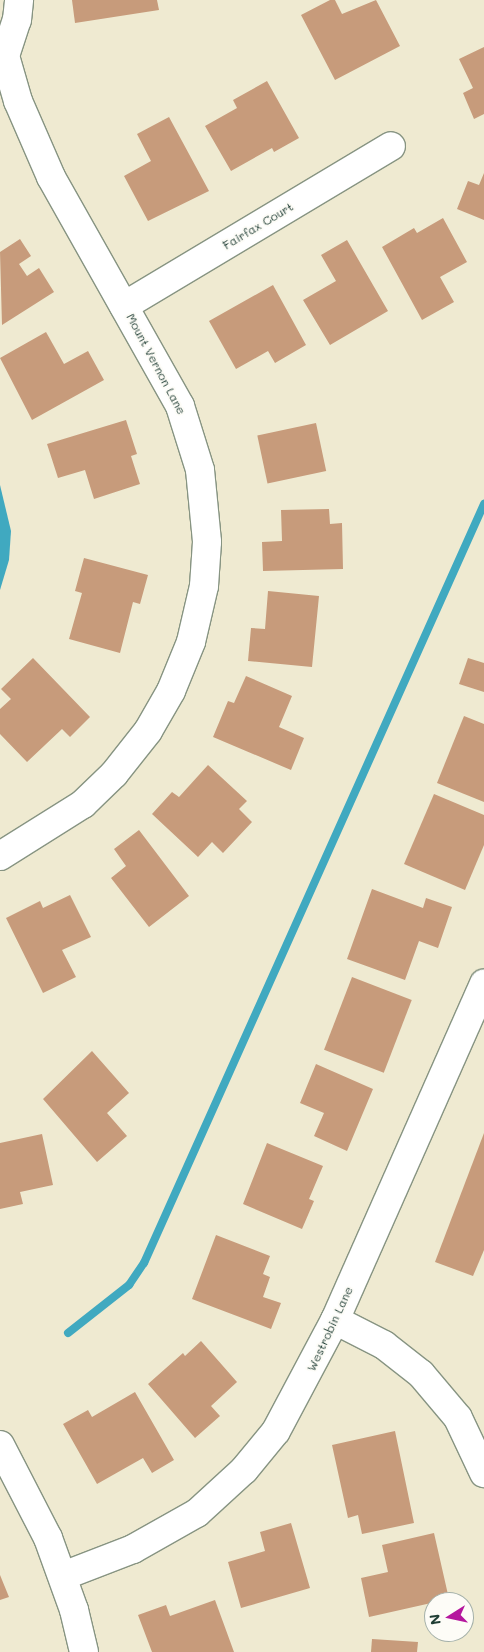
<!DOCTYPE html>
<html>
<head>
<meta charset="utf-8">
<style>
	body { margin:0 }
	#map { position:relative; width:484px; height:1652px; overflow:hidden; background:#efead1; font-family:Mali,sans-serif }
	div>[style] { position:absolute }
	[style*='--x'] { left:calc(var(--x)*1px); top:calc(var(--y)*1px); width:calc(var(--w)*1px); rotate:calc(var(--a)*1deg) }
	.water>* { inset:0; background:#40a9c0 }
	.stream>* { height:8px; margin:-4px; padding:0 4px; transform-origin:4px; border-radius:4px; background:#40a9c0 }
	.building>* { inset:0; background:#c79b7b; transform-origin:0 0 }
	.roads { filter:drop-shadow(1px 0 #879482) drop-shadow(-1px 0 #879482) drop-shadow(0 1px #879482) drop-shadow(0 -1px #879482) }
	.minor>* { height:28px; margin:-14px; padding:0 14px; transform-origin:14px; border-radius:14px; background:#fff }
	span { translate:-50% -50%; white-space:nowrap; text-align:center; line-height:1.15; -webkit-text-stroke:4px #fdfcf7; paint-order:stroke }
	.street-label { font-size:12px; color:#1f3d34 }
	.north { position:absolute; left:424px; top:1592px; width:50px; height:50px; box-sizing:border-box; background:#fdfcf7; border:1px solid #a4b0a9; border-radius:50%; rotate:260deg; font-size:14px; font-weight:700; line-height:20px; text-align:center; color:#1f3d34 }
	.north::after { content:''; display:block; margin:auto; width:18px; height:22px; background:#b5179e; clip-path:polygon(50% 0,100% 100%,50% 72%,0 100%) }
</style>
</head>
<body>
<div id="map">
	<div class="water">
		<i style="clip-path:polygon(0 485px,11px 531px,9px 560px,0 590px)"></i>
	</div>
	<div class="stream">
		<i style="--x:68;--y:1333;--w:78;--a:-38.2"></i>
		<i style="--x:129;--y:1285;--w:27;--a:-56"></i>
		<i style="--x:144;--y:1263;--w:832;--a:-65.87"></i>
	</div>
	<div class="building">
		<i style="clip-path:polygon(72px 0,157px 0,159px 10px,75px 23px)"></i>
		<i style="clip-path:polygon(330px 0,335px 0,342px 14px,376px 0,400px 46px,335px 80px,301px 15px)"></i>
		<i style="clip-path:polygon(484px 47px,484px 114px,474px 119px,463px 93px,473px 88px,459px 59px)"></i>
		<i style="clip-path:polygon(267px 81px,299px 138px,274px 152px,272px 148px,231px 171px,205px 126px,237px 108px,233px 100px)"></i>
		<i style="clip-path:polygon(169px 117px,209px 191px,148px 221px,124px 176px,151px 161px,137px 134px)"></i>
		<i style="clip-path:polygon(484px 173px,484px 220px,457px 209px,468px 181px,479px 185px)"></i>
		<i style="clip-path:polygon(443px 218px,467px 262px,440px 277px,454px 302px,422px 320px,382px 247px,414px 228px,417px 233px)"></i>
		<i style="clip-path:polygon(20px 239px,31px 256px,19px 264px,27px 276px,39px 268px,54px 292px,2px 325px,0 252px)"></i>
		<i style="clip-path:polygon(347px 240px,388px 311px,330px 345px,303px 300px,336px 281px,321px 255px)"></i>
		<i style="clip-path:polygon(273px 285px,306px 345px,275px 363px,268px 351px,236px 369px,209px 321px)"></i>
		<i style="clip-path:polygon(46px 332px,64px 364px,88px 351px,104px 380px,32px 420px,0 358px)"></i>
		<i style="clip-path:polygon(126px 420px,137px 454px,131px 456px,140px 484px,94px 499px,85px 470px,58px 478px,47px 444px)"></i>
		<i style="left:316px;top:423px;width:49px;height:60px;rotate:78deg"></i>
		<i style="clip-path:polygon(329px 509px,330px 524px,342px 523px,343px 569px,263px 571px,262px 542px,282px 541px,281px 510px)"></i>
		<i style="clip-path:polygon(84px 558px,148px 575px,140px 604px,133px 602px,120px 653px,69px 639px,82px 593px,75px 591px)"></i>
		<i style="clip-path:polygon(268px 591px,319px 596px,312px 667px,248px 661px,251px 628px,265px 629px)"></i>
		<i style="clip-path:polygon(33px 658px,90px 717px,70px 737px,62px 729px,27px 762px,0 734px,0 709px,11px 699px,1px 689px)"></i>
		<i style="clip-path:polygon(468px 658px,484px 663px,484px 692px,459px 684px)"></i>
		<i style="clip-path:polygon(246px 676px,292px 696px,279px 727px,304px 738px,291px 770px,213px 737px,228px 701px,234px 703px)"></i>
		<i style="clip-path:polygon(464px 716px,484px 724px,484px 802px,437px 783px)"></i>
		<i style="clip-path:polygon(208px 765px,247px 801px,239px 809px,252px 822px,223px 853px,212px 842px,198px 857px,152px 814px,172px 792px,179px 797px)"></i>
		<i style="clip-path:polygon(434px 794px,484px 815px,484px 845px,465px 890px,404px 864px)"></i>
		<i style="clip-path:polygon(139px 830px,189px 896px,149px 927px,111px 878px,126px 866px,114px 849px)"></i>
		<i style="clip-path:polygon(372px 889px,423px 908px,426px 898px,452px 907px,438px 948px,419px 941px,405px 980px,347px 959px)"></i>
		<i style="clip-path:polygon(70px 895px,91px 937px,62px 950px,76px 977px,43px 993px,6px 918px,40px 901px,43px 908px)"></i>
		<i style="left:352px;top:977px;width:64px;height:78px;rotate:21deg"></i>
		<i style="clip-path:polygon(92px 1051px,129px 1093px,107px 1113px,127px 1136px,97px 1162px,43px 1099px)"></i>
		<i style="clip-path:polygon(316px 1064px,373px 1089px,347px 1151px,314px 1136px,324px 1113px,300px 1103px)"></i>
		<i style="clip-path:polygon(484px 1133px,484px 1250px,473px 1276px,435px 1262px)"></i>
		<i style="clip-path:polygon(42px 1134px,53px 1185px,20px 1192px,23px 1204px,0 1209px,0 1143px)"></i>
		<i style="clip-path:polygon(267px 1143px,323px 1166px,309px 1199px,314px 1201px,302px 1229px,243px 1204px)"></i>
		<i style="clip-path:polygon(216px 1235px,270px 1256px,263px 1274px,270px 1277px,263px 1297px,281px 1303px,271px 1329px,192px 1299px)"></i>
		<i style="clip-path:polygon(201px 1341px,237px 1382px,211px 1406px,220px 1416px,195px 1438px,148px 1384px,183px 1353px,185px 1356px)"></i>
		<i style="clip-path:polygon(135px 1392px,174px 1460px,152px 1473px,143px 1458px,97px 1484px,63px 1424px,88px 1410px,92px 1417px)"></i>
		<i style="clip-path:polygon(395px 1431px,414px 1523px,362px 1534px,358px 1515px,348px 1518px,332px 1445px)"></i>
		<i style="clip-path:polygon(291px 1523px,310px 1588px,241px 1608px,228px 1562px,265px 1551px,260px 1532px)"></i>
		<i style="clip-path:polygon(434px 1533px,449px 1599px,369px 1617px,361px 1578px,388px 1572px,382px 1545px)"></i>
		<i style="clip-path:polygon(0 1575px,9px 1597px,0 1600px)"></i>
		<i style="clip-path:polygon(215px 1600px,234px 1652px,152px 1652px,138px 1615px,166px 1605px,170px 1616px)"></i>
		<i style="clip-path:polygon(372px 1639px,418px 1642px,417px 1652px,371px 1652px)"></i>
	</div>
	<div class="roads">
		<div class="minor">
			<i style="--x:0;--y:47;--w:10;--a:61"></i>
			<i style="--x:5;--y:56;--w:38;--a:-72"></i>
			<i style="--x:17;--y:20;--w:20;--a:-84"></i>
			<i style="--x:0;--y:56;--w:5;--a:0"></i>
			<i style="--x:5;--y:56;--w:47;--a:73.9"></i>
			<i style="--x:18;--y:101;--w:83;--a:66.5"></i>
			<i style="--x:51;--y:177;--w:263;--a:60.6"></i>
			<i style="--x:180;--y:406;--w:67;--a:72.6"></i>
			<i style="--x:200;--y:470;--w:72;--a:84.4"></i>
			<i style="--x:207;--y:542;--w:44;--a:93.9"></i>
			<i style="--x:204;--y:586;--w:57;--a:103.1"></i>
			<i style="--x:191;--y:642;--w:53;--a:112.2"></i>
			<i style="--x:171;--y:691;--w:46;--a:119.9"></i>
			<i style="--x:148;--y:731;--w:55;--a:128.3"></i>
			<i style="--x:114;--y:774;--w:43;--a:135.9"></i>
			<i style="--x:83;--y:804;--w:98;--a:147.9"></i>
			<i style="--x:124;--y:306;--w:311;--a:-30.9"></i>
			<i style="--x:335;--y:1320;--w:55;--a:27"></i>
			<i style="--x:384;--y:1345;--w:47;--a:38.1"></i>
			<i style="--x:421;--y:1374;--w:57;--a:49.9"></i>
			<i style="--x:458;--y:1418;--w:61;--a:64.7"></i>
			<i style="--x:0;--y:1445;--w:105;--a:62.7"></i>
			<i style="--x:48;--y:1538;--w:77;--a:70.1"></i>
			<i style="--x:74;--y:1610;--w:43;--a:76.6"></i>
			<i style="--x:63;--y:1576;--w:75;--a:-21.1"></i>
			<i style="--x:133;--y:1549;--w:73;--a:-29.4"></i>
			<i style="--x:197;--y:1513;--w:64;--a:-42.5"></i>
			<i style="--x:244;--y:1470;--w:50;--a:-50.6"></i>
			<i style="--x:276;--y:1431;--w:126;--a:-62"></i>
			<i style="--x:335;--y:1320;--w:368;--a:-66.1"></i>
		</div>
	</div>
	<div class="street-label">
		<span style="left:258px;top:226px;rotate:-31deg">Fairfax Court</span>
		<span style="left:156px;top:364px;rotate:62deg">Mount Vernon Lane</span>
		<span style="left:330px;top:1329px;rotate:-65deg">Westrobin Lane</span>
	</div>
	<div class="north">N</div>
</div>
</body>
</html>
